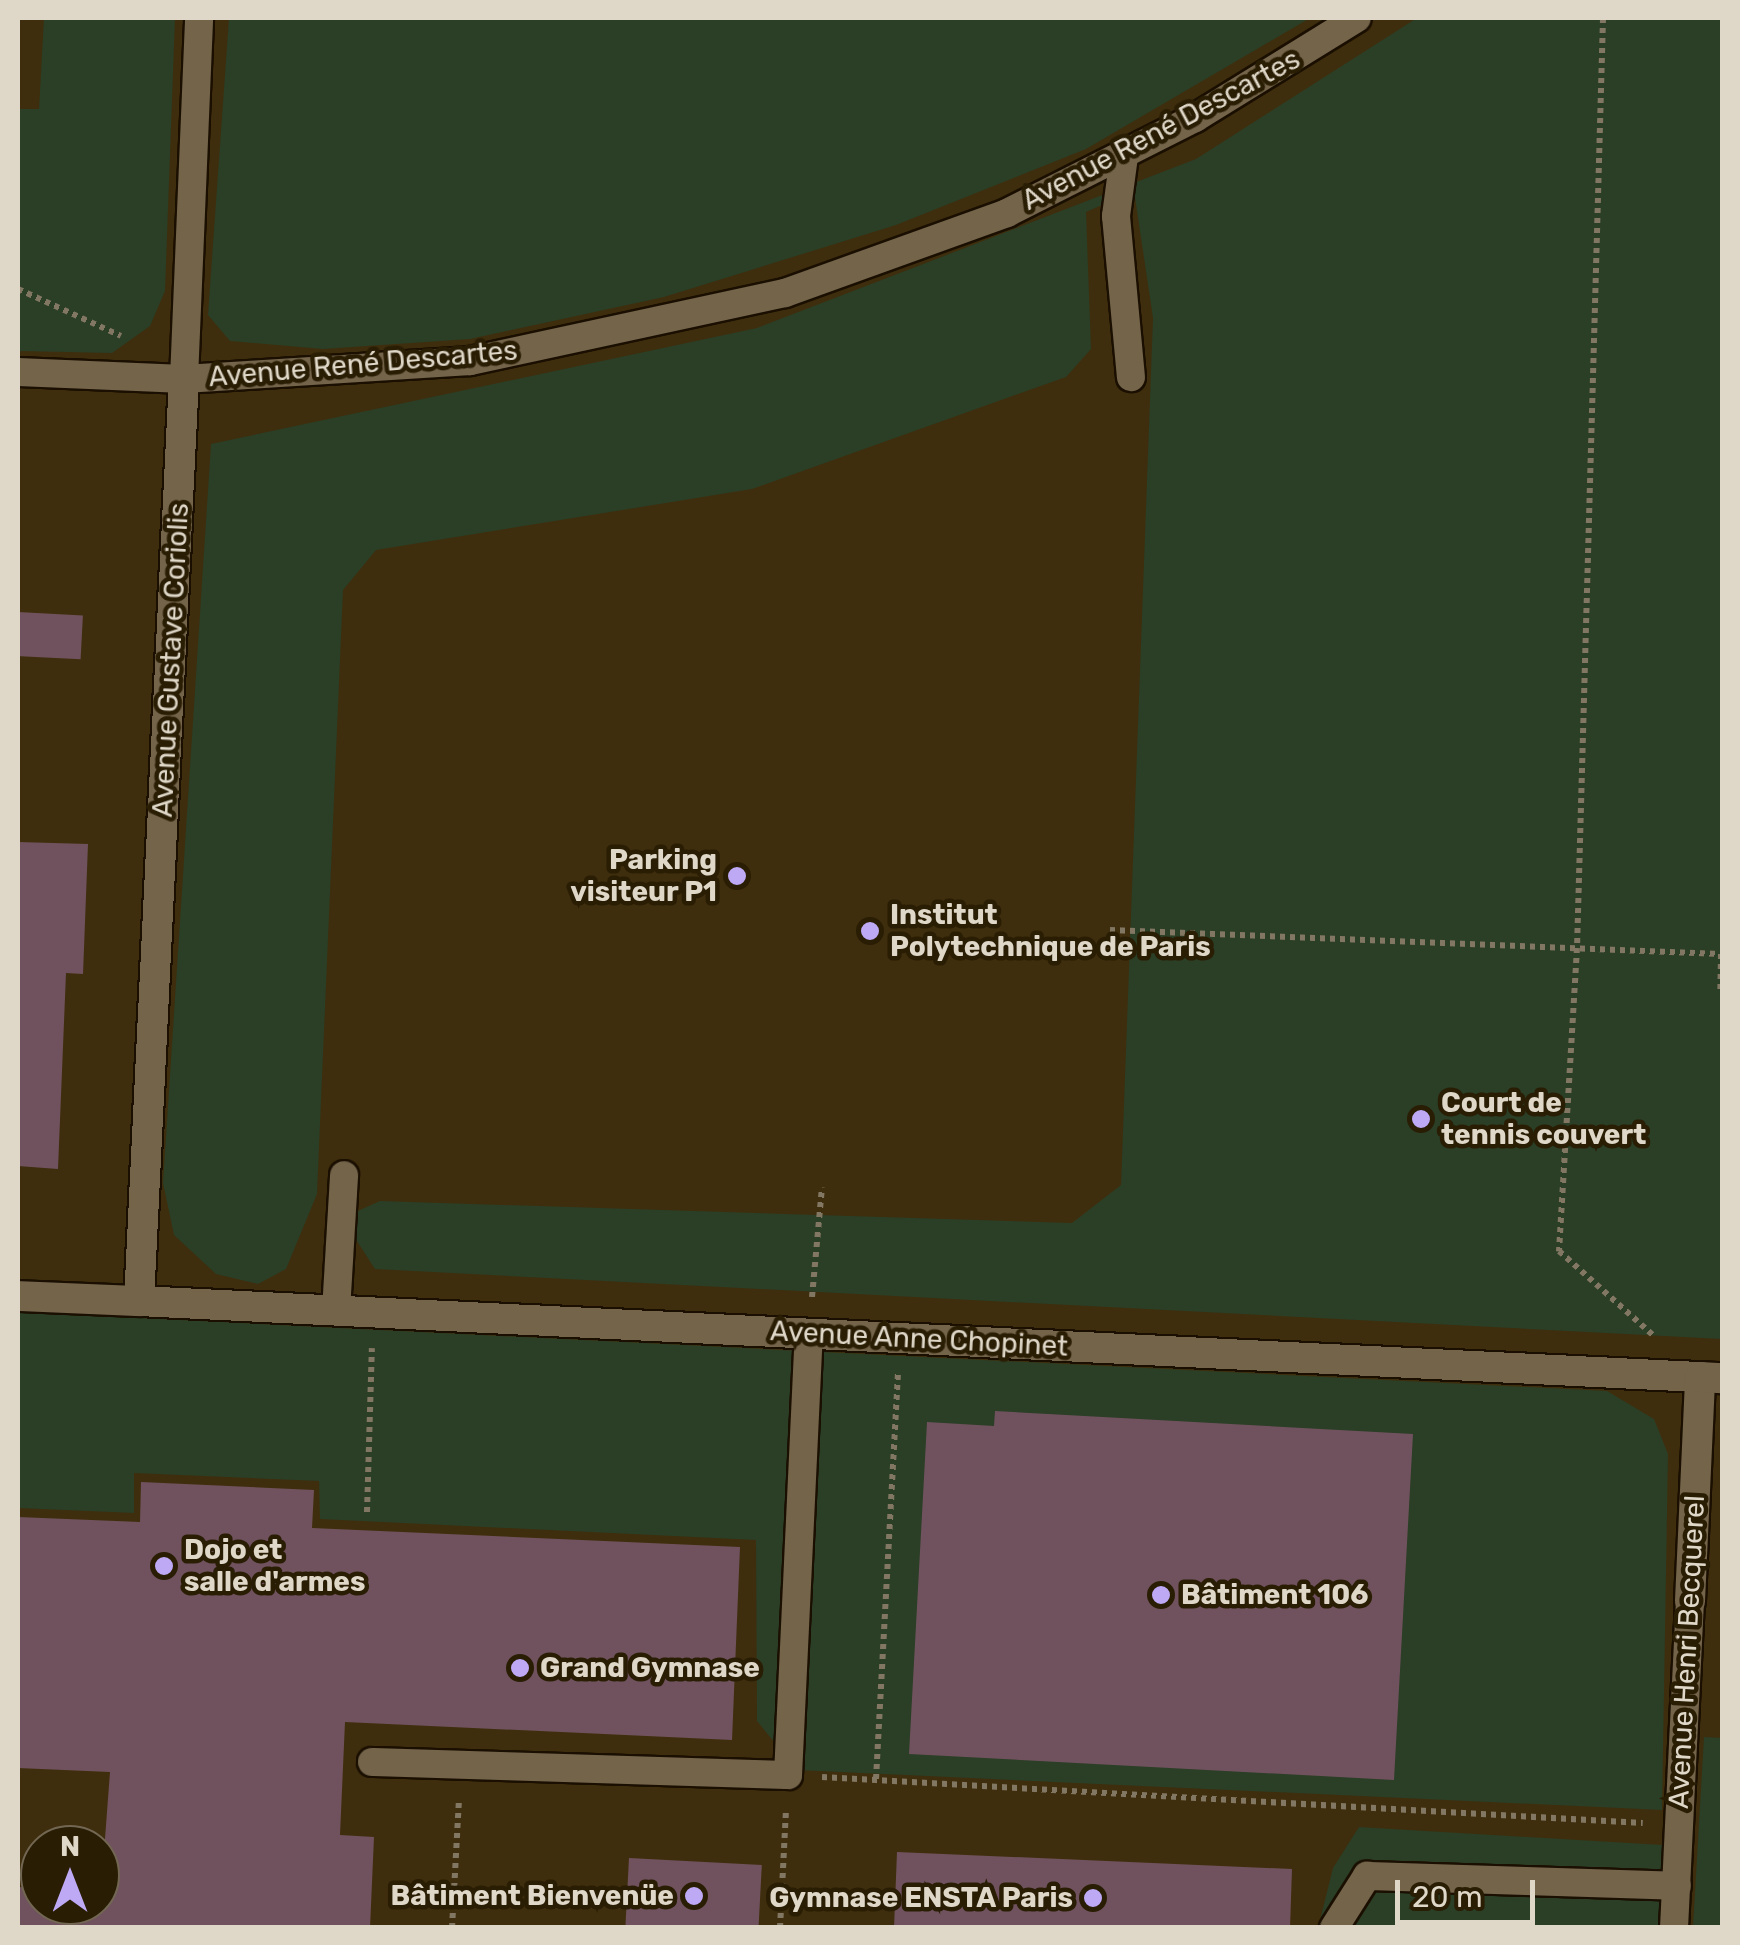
<!DOCTYPE html>
<html>
<head>
<meta charset="utf-8">
<style>
	body { margin:0 }
	#map { position:relative; width:1740px; height:1945px; overflow:hidden; background:#33260d; font-family:Rubik,sans-serif }
	div>[style] { position:absolute }
	[style*='--x'] { left:calc(var(--x)*1px); top:calc(var(--y)*1px); width:calc(var(--w)*1px); rotate:calc(var(--a)*1deg) }
	.built>* { inset:0; background:#3f2e0d }
	.green>* { inset:0; background:#2b3e26 }
	.building>* { inset:0; background:#70525e; transform-origin:0 0 }
	.path>* { height:6px; margin-top:-3px; transform-origin:0; background:repeating-linear-gradient(90deg,#827762 0 5px,transparent 0 10px) }
	.roads { filter:drop-shadow(2px 0 #1a0f00) drop-shadow(-2px 0 #1a0f00) drop-shadow(0 2px #1a0f00) drop-shadow(0 -2px #1a0f00) }
	.service>* { height:28px; margin:-14px; padding:0 14px; transform-origin:14px; border-radius:14px; background:#73644a }
	.pedestrian>* { height:30px; margin:-15px; padding:0 15px; transform-origin:15px; border-radius:15px; background:#73644a }
	.minor>* { height:30px; margin:-15px; padding:0 15px; transform-origin:15px; border-radius:15px; background:#73644a }
	.dots>* { width:28px; height:28px; translate:-50% -50%; box-sizing:border-box; border:5px solid #291d04; border-radius:50% }
	span { translate:-50% -50%; white-space:nowrap; text-align:center; line-height:1.15; -webkit-text-stroke:9px #291d04; paint-order:stroke }
	.street-label { font-size:28px; color:#dfd7c8 }
	.poi-label { font-size:28px; color:#dfd7c8; font-weight:700 }
	.right { translate:-100% -50%; text-align:right }
	.left { translate:0 -50%; text-align:left }
	.frame { position:absolute; inset:0; border:20px solid #dfd7c8; pointer-events:none }
	.north { position:absolute; left:20px; top:1825px; width:100px; height:100px; box-sizing:border-box; background:#291d04; border:2px solid #726752; border-radius:50%; rotate:0deg; font-size:28px; font-weight:700; line-height:40px; text-align:center; color:#dfd7c8 }
	.north::after { content:''; display:block; margin:auto; width:35px; height:45px; background:#bea9f5; clip-path:polygon(50% 0,100% 100%,50% 72%,0 100%) }
	.scale { position:absolute; left:1395px; top:1880px; width:140px; height:45px; box-sizing:border-box; border:5px solid #dfd7c8; border-top:0; padding-left:12px; font-size:30px; line-height:35px; white-space:nowrap; color:#dfd7c8; -webkit-text-stroke:8px #291d04; paint-order:stroke }
</style>
</head>
<body>
<div id="map">
	<div class="built">
		<i style="clip-path:polygon(evenodd,18px 18px,1722px 18px,1722px 1927px,18px 1927px,18px 18px,40px 1845px,100px 1845px,100px 1905px,40px 1905px,40px 1845px)"></i>
	</div>
	<div class="green">
		<i style="clip-path:polygon(44px 18px,175px 18px,165px 291px,150px 326px,112px 353px,18px 351px,18px 109px,39px 109px)"></i>
		<i style="clip-path:polygon(229px 18px,1310px 18px,1086px 149px,896px 225px,664px 297px,470px 339px,323px 349px,230px 341px,208px 315px)"></i>
		<i style="clip-path:polygon(1417px 18px,1722px 18px,1722px 1339px,375px 1269px,342px 1218px,380px 1201px,1072px 1223px,1121px 1185px,1153px 318px,1134px 191px,1086px 212px,1091px 349px,1066px 377px,752px 489px,376px 550px,343px 590px,317px 1194px,286px 1269px,258px 1284px,216px 1274px,174px 1235px,163px 1183px,211px 444px,757px 328px,1196px 159px)"></i>
		<i style="clip-path:polygon(18px 1312px,1607px 1391px,1654px 1419px,1668px 1454px,1662px 1810px,797px 1770px,757px 1721px,756px 1540px,320px 1519px,319px 1481px,134px 1473px,134px 1513px,18px 1508px)"></i>
		<i style="clip-path:polygon(1704px 1737px,1722px 1738px,1722px 1927px,1693px 1927px)"></i>
		<i style="clip-path:polygon(1359px 1827px,1663px 1845px,1658px 1927px,1318px 1928px,1333px 1868px)"></i>
	</div>
	<div class="building">
		<i style="left:18px;top:612px;width:65px;height:44px;rotate:3deg"></i>
		<i style="clip-path:polygon(18px 842px,88px 844px,83px 974px,66px 973px,58px 1169px,18px 1166px)"></i>
		<i style="clip-path:polygon(995px 1411px,1413px 1434px,1394px 1780px,909px 1754px,927px 1422px,994px 1426px)"></i>
		<i style="clip-path:polygon(141px 1482px,314px 1490px,312px 1528px,740px 1547px,732px 1740px,345px 1722px,340px 1835px,374px 1837px,370px 1928px,18px 1928px,18px 1887px,40px 1888px,40px 1905px,100px 1905px,110px 1772px,18px 1768px,18px 1517px,140px 1522px)"></i>
		<i style="clip-path:polygon(897px 1852px,1292px 1869px,1290px 1928px,894px 1928px)"></i>
		<i style="left:629px;top:1858px;width:133px;height:70px;rotate:3deg"></i>
	</div>
	<div class="path">
		<i style="--x:1603;--y:18;--w:930;--a:91.6"></i>
		<i style="--x:1577;--y:948;--w:304;--a:93.4"></i>
		<i style="--x:1559;--y:1251;--w:127;--a:41.8"></i>
		<i style="--x:18;--y:289;--w:113;--a:24.5"></i>
		<i style="--x:1110;--y:930;--w:611;--a:2.25"></i>
		<i style="--x:1721;--y:954;--w:39;--a:91"></i>
		<i style="--x:812;--y:1297;--w:110;--a:-84.8"></i>
		<i style="--x:367;--y:1512;--w:164;--a:-88.3"></i>
		<i style="--x:822;--y:1777;--w:822;--a:3.21"></i>
		<i style="--x:876;--y:1779;--w:406;--a:-86.9"></i>
		<i style="--x:452;--y:1928;--w:129;--a:-86.9"></i>
		<i style="--x:780;--y:1928;--w:119;--a:-87.1"></i>
	</div>
	<div class="roads">
		<div class="service">
			<i style="--x:1124;--y:156;--w:61;--a:97.6"></i>
			<i style="--x:1116;--y:216;--w:162;--a:84.7"></i>
			<i style="--x:18;--y:372;--w:166;--a:2.4"></i>
			<i style="--x:184;--y:379;--w:287;--a:-3.6"></i>
			<i style="--x:470;--y:361;--w:322;--a:-12.2"></i>
			<i style="--x:785;--y:293;--w:236;--a:-19.8"></i>
			<i style="--x:1007;--y:213;--w:211;--a:-26.8"></i>
			<i style="--x:1195;--y:118;--w:190;--a:-31.7"></i>
			<i style="--x:184;--y:379;--w:361;--a:-87.6"></i>
			<i style="--x:336;--y:1311;--w:136;--a:-86.6"></i>
			<i style="--x:372;--y:1762;--w:416;--a:1.8"></i>
			<i style="--x:788;--y:1775;--w:442;--a:-87.3"></i>
			<i style="--x:1334;--y:1928;--w:62;--a:-57.6"></i>
			<i style="--x:1367;--y:1876;--w:310;--a:1.8"></i>
			<i style="--x:1674;--y:1928;--w:327;--a:-87.2"></i>
		</div>
		<div class="pedestrian">
			<i style="--x:139;--y:1301;--w:1563;--a:2.79"></i>
		</div>
		<div class="minor">
			<i style="--x:18;--y:1296;--w:121;--a:2.4"></i>
			<i style="--x:139;--y:1301;--w:923;--a:-87.21"></i>
			<i style="--x:1690;--y:1601;--w:224;--a:-87.4"></i>
			<i style="--x:1700;--y:1377;--w:22;--a:3"></i>
		</div>
	</div>
	<div class="dots">
		<i style="left:737px;top:876px;background:#bea9f5"></i>
		<i style="left:870px;top:931px;background:#bea9f5"></i>
		<i style="left:1421px;top:1119px;background:#bea9f5"></i>
		<i style="left:164px;top:1566px;background:#bea9f5"></i>
		<i style="left:1161px;top:1595px;background:#bea9f5"></i>
		<i style="left:520px;top:1668px;background:#bea9f5"></i>
		<i style="left:694px;top:1896px;background:#bea9f5"></i>
		<i style="left:1093px;top:1898px;background:#bea9f5"></i>
	</div>
	<div class="street-label">
		<span style="left:1161px;top:130px;rotate:-28deg">Avenue René Descartes</span>
		<span style="left:363px;top:364px;rotate:-5deg">Avenue René Descartes</span>
		<span style="left:171px;top:660px;rotate:-87deg">Avenue Gustave Coriolis</span>
		<span style="left:919px;top:1339px;rotate:3deg">Avenue Anne Chopinet</span>
		<span style="left:1687px;top:1652px;rotate:-87deg">Avenue Henri Becquerel</span>
	</div>
	<div class="poi-label">
		<span class="right" style="left:717px;top:876px">Parking<br>visiteur P1</span>
		<span class="left" style="left:890px;top:931px">Institut<br>Polytechnique de Paris</span>
		<span class="left" style="left:1441px;top:1119px">Court de<br>tennis couvert</span>
		<span class="left" style="left:184px;top:1566px">Dojo et<br>salle d'armes</span>
		<span class="left" style="left:1181px;top:1595px">Bâtiment 106</span>
		<span class="left" style="left:540px;top:1668px">Grand Gymnase</span>
		<span class="right" style="left:674px;top:1896px">Bâtiment Bienvenüe</span>
		<span class="right" style="left:1073px;top:1898px">Gymnase ENSTA Paris</span>
	</div>
	<div class="frame"></div>
	<div class="north">N</div>
	<div class="scale">20 m</div>
</div>
</body>
</html>
